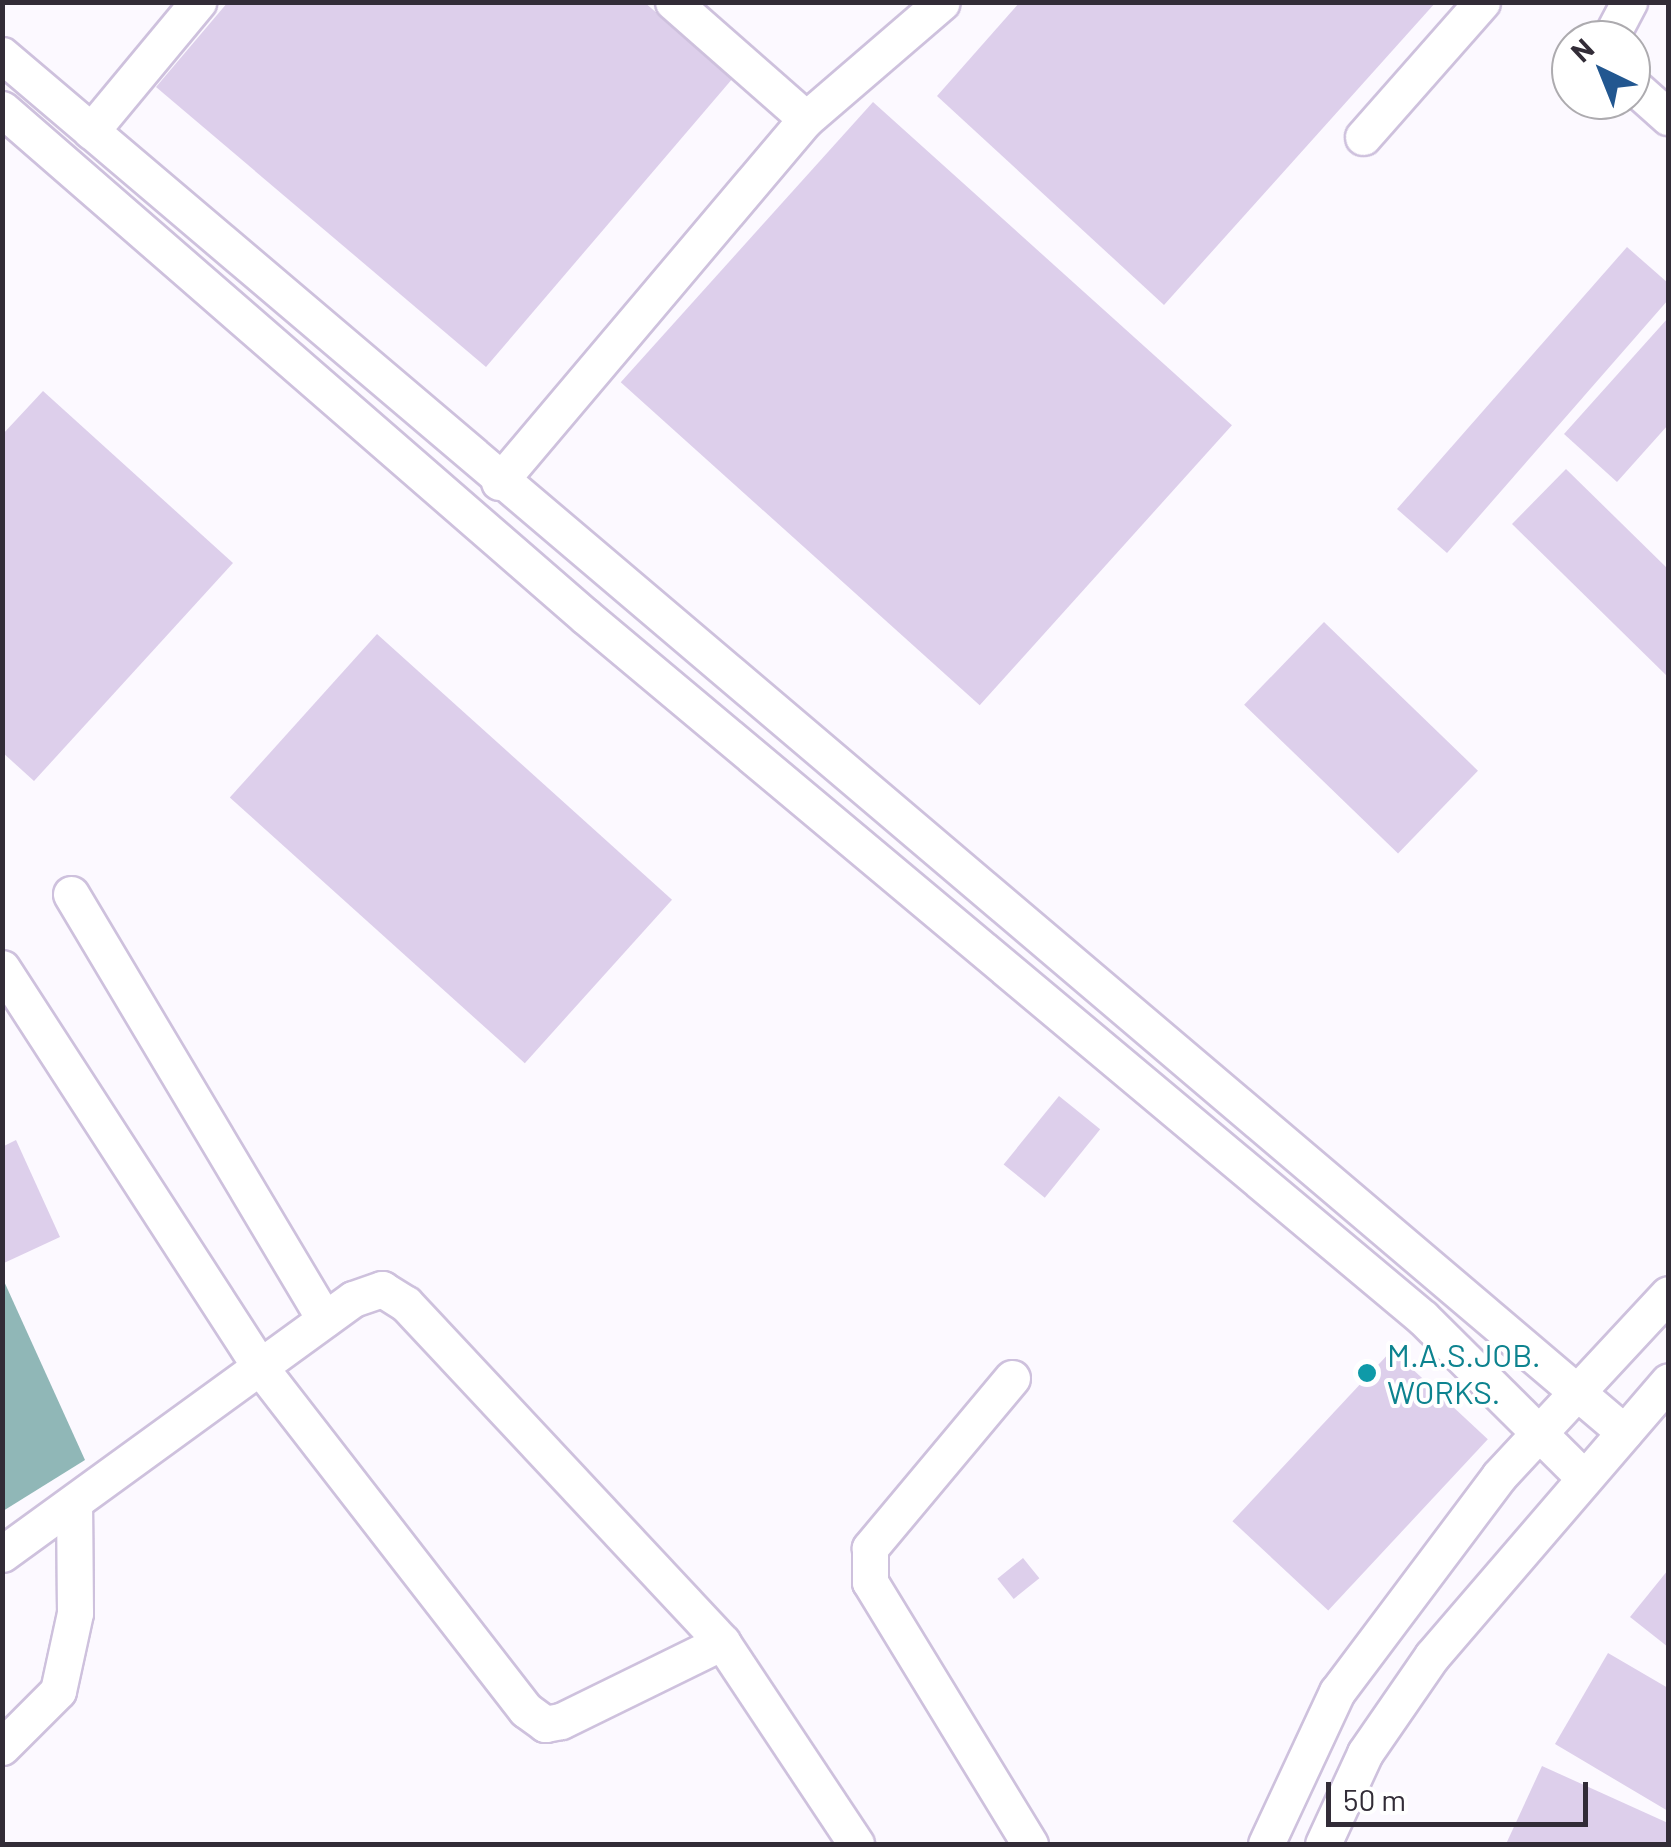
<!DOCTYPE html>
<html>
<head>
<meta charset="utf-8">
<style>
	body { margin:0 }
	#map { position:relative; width:1671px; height:1847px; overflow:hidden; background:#fcf9ff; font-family:Barlow,sans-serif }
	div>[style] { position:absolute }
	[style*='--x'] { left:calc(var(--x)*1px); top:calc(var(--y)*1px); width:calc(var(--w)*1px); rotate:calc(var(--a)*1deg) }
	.water>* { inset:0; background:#90b7b7 }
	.building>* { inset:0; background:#ddcfeb; transform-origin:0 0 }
	.roads { filter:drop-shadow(2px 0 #cec1dd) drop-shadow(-2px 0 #cec1dd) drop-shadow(0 2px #cec1dd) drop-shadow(0 -2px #cec1dd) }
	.minor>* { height:35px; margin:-17.5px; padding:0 17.5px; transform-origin:17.5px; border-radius:17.5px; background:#fff }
	.dots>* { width:28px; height:28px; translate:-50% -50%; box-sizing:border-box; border:5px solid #fff; border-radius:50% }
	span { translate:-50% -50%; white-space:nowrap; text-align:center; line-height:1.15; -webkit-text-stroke:8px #fff; paint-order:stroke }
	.culture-label { font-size:32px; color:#0d838f }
	.left { translate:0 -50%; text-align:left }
	.frame { position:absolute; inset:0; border:5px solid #322c37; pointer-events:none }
	.north { position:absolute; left:1551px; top:20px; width:100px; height:100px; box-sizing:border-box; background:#fff; border:2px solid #adabaf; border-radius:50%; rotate:317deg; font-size:28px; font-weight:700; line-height:40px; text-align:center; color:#322c37 }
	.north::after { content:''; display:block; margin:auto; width:35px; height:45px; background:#225790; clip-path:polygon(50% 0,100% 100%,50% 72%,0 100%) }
	.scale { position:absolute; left:1326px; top:1782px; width:262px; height:45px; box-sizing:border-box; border:5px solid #322c37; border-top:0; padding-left:12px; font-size:30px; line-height:35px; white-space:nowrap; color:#322c37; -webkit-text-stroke:8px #fff; paint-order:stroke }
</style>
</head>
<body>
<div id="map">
	<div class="water">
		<i style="clip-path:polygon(3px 1279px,85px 1460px,3px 1511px,2px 1511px)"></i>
	</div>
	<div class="building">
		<i style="clip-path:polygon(228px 2px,644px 2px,733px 78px,486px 367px,156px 87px)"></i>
		<i style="clip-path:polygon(1020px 2px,1436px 2px,1164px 305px,937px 96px)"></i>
		<i style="left:873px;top:102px;width:483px;height:377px;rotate:42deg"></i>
		<i style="clip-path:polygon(1627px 247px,1668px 283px,1668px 300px,1447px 553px,1397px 509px)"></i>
		<i style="clip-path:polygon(1668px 318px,1668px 425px,1617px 482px,1564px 434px)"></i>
		<i style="clip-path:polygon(43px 391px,233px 563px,34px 781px,2px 752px,2px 435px)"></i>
		<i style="clip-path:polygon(1566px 469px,1668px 569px,1668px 677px,1512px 524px)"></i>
		<i style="left:1324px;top:622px;width:214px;height:115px;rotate:44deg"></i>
		<i style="left:377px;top:634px;width:397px;height:220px;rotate:42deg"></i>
		<i style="left:1059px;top:1096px;width:53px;height:88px;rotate:39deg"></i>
		<i style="clip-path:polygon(16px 1140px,60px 1237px,4px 1263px,2px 1147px)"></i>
		<i style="left:1392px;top:1350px;width:131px;height:234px;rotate:43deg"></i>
		<i style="left:1023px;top:1558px;width:26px;height:33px;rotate:51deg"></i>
		<i style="clip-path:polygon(1668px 1570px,1668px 1647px,1630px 1617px)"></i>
		<i style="clip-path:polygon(1608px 1653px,1668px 1688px,1668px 1811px,1555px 1744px)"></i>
		<i style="clip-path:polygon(1542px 1766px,1668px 1823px,1668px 1844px,1506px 1844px)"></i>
	</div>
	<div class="roads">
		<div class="minor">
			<i style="--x:673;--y:2;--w:177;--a:41.3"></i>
			<i style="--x:1609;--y:40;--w:43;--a:-62.2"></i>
			<i style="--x:2;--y:55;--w:2128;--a:40.33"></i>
			<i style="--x:1631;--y:84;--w:50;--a:41.7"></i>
			<i style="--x:2;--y:109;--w:773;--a:41.01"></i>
			<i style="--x:585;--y:616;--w:1093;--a:39.95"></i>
			<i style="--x:1423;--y:1318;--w:224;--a:44.8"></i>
			<i style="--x:91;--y:131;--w:168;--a:-50.3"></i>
			<i style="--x:1363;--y:137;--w:180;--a:-48.6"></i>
			<i style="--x:499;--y:482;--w:475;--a:-49.8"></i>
			<i style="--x:806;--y:119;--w:179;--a:-40.7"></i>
			<i style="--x:71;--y:894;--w:495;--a:59.2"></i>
			<i style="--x:2;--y:968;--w:474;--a:57.1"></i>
			<i style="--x:259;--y:1366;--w:435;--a:52.2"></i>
			<i style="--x:526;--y:1710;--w:24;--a:36"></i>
			<i style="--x:545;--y:1724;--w:16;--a:-11"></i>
			<i style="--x:561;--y:1721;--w:179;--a:-26.1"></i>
			<i style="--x:1012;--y:1378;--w:222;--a:129.9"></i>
			<i style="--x:870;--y:1548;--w:34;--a:90"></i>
			<i style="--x:870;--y:1582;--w:307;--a:58.6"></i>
			<i style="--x:2;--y:1554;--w:434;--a:-36"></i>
			<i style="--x:353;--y:1299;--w:31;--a:-19"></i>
			<i style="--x:382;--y:1289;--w:28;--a:32"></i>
			<i style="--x:406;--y:1304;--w:463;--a:46.9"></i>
			<i style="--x:722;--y:1642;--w:242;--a:56.4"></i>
			<i style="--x:2;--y:1747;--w:79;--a:-45"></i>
			<i style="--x:58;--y:1691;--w:80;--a:-77.7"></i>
			<i style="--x:75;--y:1613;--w:107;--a:-90.5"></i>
			<i style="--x:1266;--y:1844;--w:168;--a:-65"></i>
			<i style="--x:1337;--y:1692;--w:270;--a:-53.1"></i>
			<i style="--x:1499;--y:1476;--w:248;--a:-47.1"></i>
			<i style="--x:1323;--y:1844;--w:100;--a:-65.2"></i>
			<i style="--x:1365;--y:1753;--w:118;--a:-55.4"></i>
			<i style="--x:1432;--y:1656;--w:362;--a:-49.3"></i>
		</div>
	</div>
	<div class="dots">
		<i style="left:1367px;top:1373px;background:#0f9aa8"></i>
	</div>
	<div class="culture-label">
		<span class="left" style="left:1387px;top:1373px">M.A.S.JOB.<br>WORKS.</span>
	</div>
	<div class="frame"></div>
	<div class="north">N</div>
	<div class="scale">50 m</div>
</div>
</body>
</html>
